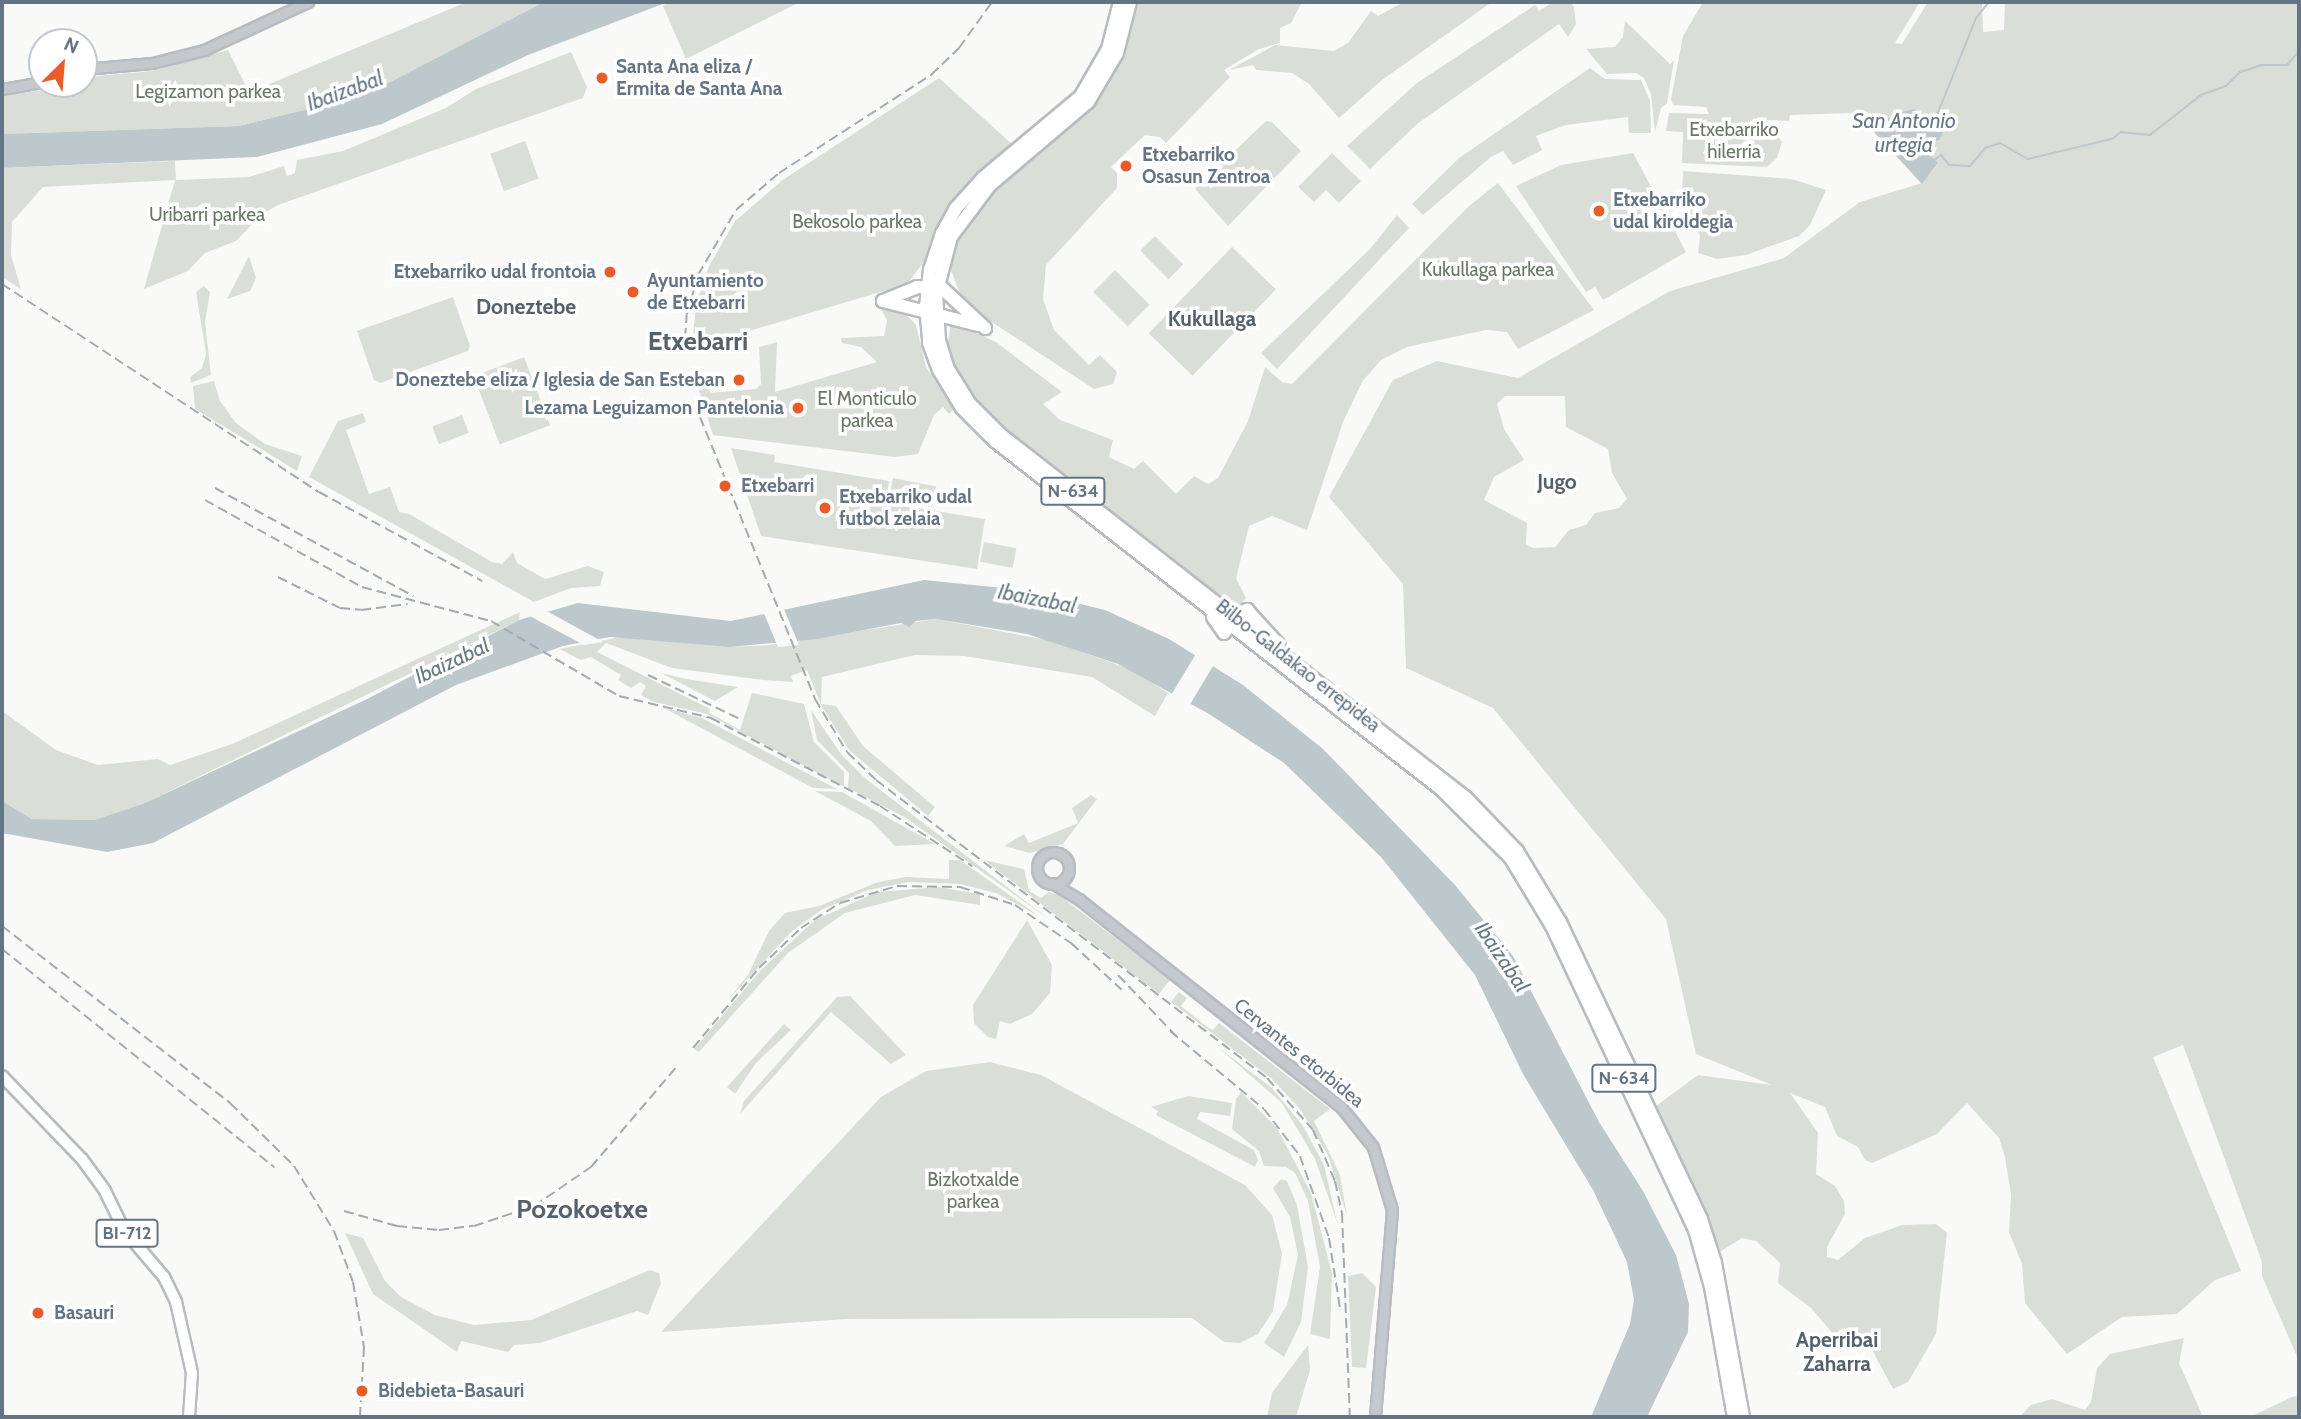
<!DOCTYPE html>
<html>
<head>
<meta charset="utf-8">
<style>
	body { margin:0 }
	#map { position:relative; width:2301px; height:1419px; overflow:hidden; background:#f9faf7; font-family:Cabin,sans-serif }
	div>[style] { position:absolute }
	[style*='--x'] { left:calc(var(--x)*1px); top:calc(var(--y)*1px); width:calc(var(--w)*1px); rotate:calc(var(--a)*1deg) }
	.green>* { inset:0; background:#d9dfd6; transform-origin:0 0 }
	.water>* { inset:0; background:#bdc8cd }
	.pier>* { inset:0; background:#f9faf7; transform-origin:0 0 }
	.stream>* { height:2px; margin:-1px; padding:0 1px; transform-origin:1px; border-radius:1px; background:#bdc8cd }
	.roads { filter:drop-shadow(2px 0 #b8bcc1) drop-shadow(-2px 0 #b8bcc1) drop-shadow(0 2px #b8bcc1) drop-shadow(0 -2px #b8bcc1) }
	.tertiary>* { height:9px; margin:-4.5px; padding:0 4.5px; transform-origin:4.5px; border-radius:4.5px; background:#c4c9cd }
	.tertiary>.ring { margin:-4.5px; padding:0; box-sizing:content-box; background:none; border:9px solid #c4c9cd; border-radius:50% }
	.primary>* { height:10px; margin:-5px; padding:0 5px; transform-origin:5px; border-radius:5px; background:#fff }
	.trunk>* { height:12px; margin:-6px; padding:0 6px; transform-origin:6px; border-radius:6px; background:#fff }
	.rail>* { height:2px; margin-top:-1px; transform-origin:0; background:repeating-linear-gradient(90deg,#a3aab1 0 10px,transparent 0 15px) }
	.dots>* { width:19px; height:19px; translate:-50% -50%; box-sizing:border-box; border:4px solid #fff; border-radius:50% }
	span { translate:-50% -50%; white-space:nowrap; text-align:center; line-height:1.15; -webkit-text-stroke:7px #fff; paint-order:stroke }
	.shield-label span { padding:2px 5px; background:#fff; border:2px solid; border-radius:5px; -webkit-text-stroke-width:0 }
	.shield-label { font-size:18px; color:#637484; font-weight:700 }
	.poi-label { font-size:19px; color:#637484; font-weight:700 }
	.left { translate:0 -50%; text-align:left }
	.right { translate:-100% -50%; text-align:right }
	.park-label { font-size:19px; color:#667a62 }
	.street-label { font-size:19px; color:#637484 }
	.water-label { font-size:21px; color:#637a84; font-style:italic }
	.neighbourhood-label { font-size:21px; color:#55626e; font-weight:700 }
	.district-label { font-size:26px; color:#55626e; font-weight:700 }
	.frame { position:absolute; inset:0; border:4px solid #637484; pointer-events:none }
	.north { position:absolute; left:28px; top:28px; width:70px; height:70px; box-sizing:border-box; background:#fff; border:2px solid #c1c7ce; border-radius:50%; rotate:25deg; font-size:19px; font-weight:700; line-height:28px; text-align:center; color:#637484 }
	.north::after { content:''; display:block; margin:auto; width:24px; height:32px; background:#ec5b25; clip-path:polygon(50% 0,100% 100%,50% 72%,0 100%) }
</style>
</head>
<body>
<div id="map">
	<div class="green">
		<i style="clip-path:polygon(467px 2px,544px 2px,365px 95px,239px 126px,2px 134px,2px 96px,84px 84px,85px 77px,152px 71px,228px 50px,245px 84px,262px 87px)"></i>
		<i style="clip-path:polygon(668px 2px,800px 2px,686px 59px,663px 6px)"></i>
		<i style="clip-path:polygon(1137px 2px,1302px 2px,1291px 23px,1280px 28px,1280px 43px,1259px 49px,1224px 70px,1230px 77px,1166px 143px,1160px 137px,1145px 135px,1111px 167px,1117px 173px,1117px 188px,1046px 265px,1043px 299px,1054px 330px,1089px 365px,1100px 355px,1117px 372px,1113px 384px,1094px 389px,975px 311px,960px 294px,947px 259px,955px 239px,993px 189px,1092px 105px,1122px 55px)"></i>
		<i style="clip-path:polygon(1404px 2px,1492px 2px,1382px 80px,1339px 118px,1309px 84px,1292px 73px,1256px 70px,1253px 65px,1229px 70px,1275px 45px,1334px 51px,1348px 43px,1371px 11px,1378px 16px)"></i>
		<i style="clip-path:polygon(1553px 2px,1571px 2px,1574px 7px,1576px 24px,1568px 37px,1559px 24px,1417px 124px,1370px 169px,1347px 146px,1417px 83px,1535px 5px,1539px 11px)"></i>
		<i style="clip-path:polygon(evenodd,1703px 2px,1920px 2px,1895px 43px,1902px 44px,1928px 2px,1982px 2px,1983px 32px,2004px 30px,2005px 2px,2299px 2px,2299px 1361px,2262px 1276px,2262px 1262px,2183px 1045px,2153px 1057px,2241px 1271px,2215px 1280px,2177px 1314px,2122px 1317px,2067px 1354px,2025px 1303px,2022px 1264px,2009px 1232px,2011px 1195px,2005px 1157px,1999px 1138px,1967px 1103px,1937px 1134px,1872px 1163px,1865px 1160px,1858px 1147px,1837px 1136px,1825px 1107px,1790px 1093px,1818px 1133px,1816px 1174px,1835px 1186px,1844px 1201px,1845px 1214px,1827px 1247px,1827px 1257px,1838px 1260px,1865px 1238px,1902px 1225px,1936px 1224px,1947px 1233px,1936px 1334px,1908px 1382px,1893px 1389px,1871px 1348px,1840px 1342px,1811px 1308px,1778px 1283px,1780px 1263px,1756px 1241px,1742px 1238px,1716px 1254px,1652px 1109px,1698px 1075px,1772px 1085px,1696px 1054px,1666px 919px,1493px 708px,1406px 668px,1403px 584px,1329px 497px,1393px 380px,1437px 361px,1518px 378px,1670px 291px,1784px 258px,1860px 202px,1922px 183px,1938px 164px,1927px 153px,1924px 143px,1894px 114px,1872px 130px,1852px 113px,1790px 115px,1789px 121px,1766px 120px,1782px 142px,1777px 158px,1767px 167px,1682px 163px,1683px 132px,1666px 131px,1669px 113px,1709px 114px,1706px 107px,1673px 105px,1671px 99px,1683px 36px,1703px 2px,1505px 396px,1565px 396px,1566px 427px,1608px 449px,1612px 473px,1627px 499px,1619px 508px,1595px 513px,1586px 525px,1569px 530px,1555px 547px,1533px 548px,1526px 544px,1527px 523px,1484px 500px,1494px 477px,1524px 460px,1504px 429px,1497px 404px,1505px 396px)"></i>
		<i style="clip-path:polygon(1625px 21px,1670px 64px,1674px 60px,1667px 103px,1661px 108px,1655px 132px,1651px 94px,1644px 78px,1636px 73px,1607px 74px,1586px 49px,1615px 47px,1623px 37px)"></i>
		<i style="clip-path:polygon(571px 52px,587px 87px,583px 98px,278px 205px,261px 215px,236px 241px,205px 253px,188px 271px,144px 289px,175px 180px,43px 187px,12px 222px,11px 255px,21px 289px,2px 277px,2px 168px,175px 161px,176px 180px,249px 177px,284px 166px,287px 176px,295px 173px,297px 160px,343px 151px,446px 108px,476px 89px)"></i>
		<i style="clip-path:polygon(1590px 68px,1605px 79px,1641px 80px,1650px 101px,1651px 133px,1629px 133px,1628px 117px,1566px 125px,1536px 136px,1542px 150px,1513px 165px,1503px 151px,1491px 157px,1423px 215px,1412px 204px,1459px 158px)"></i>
		<i style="clip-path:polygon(939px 78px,1014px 146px,951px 204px,926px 259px,907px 284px,692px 348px,696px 304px,709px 266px,735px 221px,784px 179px)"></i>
		<i style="clip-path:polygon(1266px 121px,1272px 122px,1301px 151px,1228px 226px,1195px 189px)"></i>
		<i style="left:525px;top:141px;width:40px;height:37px;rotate:70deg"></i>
		<i style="clip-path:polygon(1332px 153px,1361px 181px,1339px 203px,1326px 190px,1314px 202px,1298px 187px)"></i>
		<i style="clip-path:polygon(1633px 153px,1686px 252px,1603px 300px,1595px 287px,1586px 292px,1516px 186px,1561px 165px)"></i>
		<i style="clip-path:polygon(1683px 171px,1792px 179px,1826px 190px,1810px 225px,1799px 236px,1746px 255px,1717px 259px,1698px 253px,1700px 236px,1682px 197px)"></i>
		<i style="clip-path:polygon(1498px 183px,1594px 310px,1518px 349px,1507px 332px,1486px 330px,1407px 347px,1381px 360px,1362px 382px,1343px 422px,1307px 530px,1272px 516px,1249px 526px,1236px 578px,1246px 598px,1234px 611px,1015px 437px,967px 390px,947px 349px,951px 322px,996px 342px,1062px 392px,1043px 404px,1060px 420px,1113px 440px,1109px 457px,1134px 469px,1143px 461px,1176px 494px,1194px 476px,1208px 484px,1218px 478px,1248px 421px,1265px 367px,1282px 382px,1292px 384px,1469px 206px)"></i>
		<i style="clip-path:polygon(1397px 215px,1409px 228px,1277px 369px,1261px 353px,1370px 249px)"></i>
		<i style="left:1155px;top:236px;width:40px;height:21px;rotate:45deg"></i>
		<i style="left:1232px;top:247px;width:61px;height:120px;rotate:44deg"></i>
		<i style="clip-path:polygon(249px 256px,256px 278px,250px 291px,227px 299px)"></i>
		<i style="left:1115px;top:270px;width:49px;height:31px;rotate:45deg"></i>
		<i style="clip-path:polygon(204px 286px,210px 292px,205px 322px,211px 375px,191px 383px,190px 377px,202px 368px,206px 354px,196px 292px)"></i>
		<i style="clip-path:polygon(453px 297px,470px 346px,468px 351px,380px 383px,374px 380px,357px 331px)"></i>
		<i style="clip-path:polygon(880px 307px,903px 311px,916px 325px,926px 367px,954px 409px,949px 414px,943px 407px,934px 415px,918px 454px,895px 457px,713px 435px,696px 381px,700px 378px,711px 378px,710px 393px,756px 389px,761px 384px,759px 347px,777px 342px,775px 392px,877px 362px,861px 347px,842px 343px,841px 338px,884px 336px,887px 320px)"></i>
		<i style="left:524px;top:357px;width:73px;height:54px;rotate:69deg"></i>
		<i style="clip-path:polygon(214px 381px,220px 401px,236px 423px,265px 444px,302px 456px,297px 471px,195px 409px,193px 386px)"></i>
		<i style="clip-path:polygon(363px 413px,366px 422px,346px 430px,369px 494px,390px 487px,399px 512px,409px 514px,492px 562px,502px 564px,513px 552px,517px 563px,545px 579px,588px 566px,604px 572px,600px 586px,571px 588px,534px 602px,309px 477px,338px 421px)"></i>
		<i style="left:462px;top:415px;width:19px;height:32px;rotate:69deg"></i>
		<i style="clip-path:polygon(731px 448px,775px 455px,774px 462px,889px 481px,886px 503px,985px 519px,977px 569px,761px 536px)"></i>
		<i style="left:893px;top:478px;width:44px;height:20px;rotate:11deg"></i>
		<i style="left:984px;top:542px;width:33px;height:20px;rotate:11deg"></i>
		<i style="clip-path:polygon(520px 612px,519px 620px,497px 631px,145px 803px,94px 820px,32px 819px,2px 801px,2px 711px,56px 750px,98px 765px,158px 759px,170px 765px,232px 744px)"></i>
		<i style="clip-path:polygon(936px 619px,1047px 640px,1133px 670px,1168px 693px,1155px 716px,1092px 677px,964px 656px,915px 655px,822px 677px,821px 704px,836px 706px,863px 746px,935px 807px,928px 816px,850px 751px,822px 707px,807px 670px,791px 676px,793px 682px,763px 680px,672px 668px,606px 643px,597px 652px,710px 709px,709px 713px,740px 730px,752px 693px,804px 704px,814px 742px,844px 772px,844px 787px,707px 714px,654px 702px,641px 695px,646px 686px,640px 682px,631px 688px,618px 680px,621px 675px,591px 657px,581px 660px,559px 649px,621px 637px,729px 647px,770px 645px)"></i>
		<i style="clip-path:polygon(661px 673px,686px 679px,738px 687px,715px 701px)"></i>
		<i style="clip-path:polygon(664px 708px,702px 718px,837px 789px,813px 788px)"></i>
		<i style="clip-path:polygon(811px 710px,841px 754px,866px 779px,1050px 920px,906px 818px,848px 788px,849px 773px,817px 740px)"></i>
		<i style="clip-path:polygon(815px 791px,842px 792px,935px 844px,895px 846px,871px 821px)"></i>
		<i style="clip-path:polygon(1091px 795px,1097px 799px,1063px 844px,1030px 853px,1004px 846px,1024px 834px,1029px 843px,1078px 823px,1072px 808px)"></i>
		<i style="clip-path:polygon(949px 860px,960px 860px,1039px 916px,996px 893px,960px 884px,909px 882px,868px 890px,821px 910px,792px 931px,727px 1001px,748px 975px,769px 931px,785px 913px,819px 906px,878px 882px,906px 877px,949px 879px)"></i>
		<i style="clip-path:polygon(984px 860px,1024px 869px,1029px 891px,1041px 898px,1049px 892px,1059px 895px,1170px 980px,1159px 994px)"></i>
		<i style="clip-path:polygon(938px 887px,980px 894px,980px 905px,915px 895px,845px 913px,788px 953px,699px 1052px,694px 1049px,761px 970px,815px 920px,877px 892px)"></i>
		<i style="clip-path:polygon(1027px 920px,1052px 965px,1050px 993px,1032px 1014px,1010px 1024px,1000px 1021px,996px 1039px,988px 1037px,974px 1023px,973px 1005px)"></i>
		<i style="clip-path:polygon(1179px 992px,1187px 998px,1181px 1006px,1207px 1027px,1213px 1030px,1219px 1023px,1330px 1109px,1314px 1121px,1340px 1175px,1347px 1216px,1328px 1155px,1300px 1109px,1271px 1078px,1171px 1002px)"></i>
		<i style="clip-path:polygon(850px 996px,906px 1055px,891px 1064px,831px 1012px,740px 1114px,744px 1101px,837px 997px)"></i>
		<i style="clip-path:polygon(784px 1024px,791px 1030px,756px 1063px,735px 1094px,727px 1087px)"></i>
		<i style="clip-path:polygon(1219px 1048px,1272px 1088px,1303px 1126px,1324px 1165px,1337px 1222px,1315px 1159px,1282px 1103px)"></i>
		<i style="clip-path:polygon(990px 1062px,1041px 1075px,1245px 1185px,1272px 1215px,1282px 1254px,1273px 1311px,1258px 1334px,1240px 1343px,1224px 1342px,1192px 1318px,846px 1319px,661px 1332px,881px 1097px,926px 1071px)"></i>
		<i style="clip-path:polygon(1241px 1092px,1277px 1128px,1311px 1193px,1332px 1273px,1330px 1339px,1310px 1334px,1320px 1267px,1308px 1201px,1295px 1173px,1286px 1167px,1264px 1166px,1259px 1151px,1232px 1129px,1236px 1099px)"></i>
		<i style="clip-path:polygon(1188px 1096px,1232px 1103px,1230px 1116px,1200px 1112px,1197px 1119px,1254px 1150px,1258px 1160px,1255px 1167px,1156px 1115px,1158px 1111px,1151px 1107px)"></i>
		<i style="clip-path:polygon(1281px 1179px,1287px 1181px,1297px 1205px,1308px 1267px,1301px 1322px,1284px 1357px,1264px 1343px,1287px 1305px,1298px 1255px,1290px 1217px,1273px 1188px)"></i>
		<i style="clip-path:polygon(345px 1233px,363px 1238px,385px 1281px,401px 1297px,435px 1315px,474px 1325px,531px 1320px,650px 1270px,659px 1273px,661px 1283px,648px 1315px,637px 1311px,540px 1343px,514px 1345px,508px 1352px,461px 1341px,457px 1352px,373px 1294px)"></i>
		<i style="clip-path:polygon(1362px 1273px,1376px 1287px,1366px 1368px,1352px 1367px,1348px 1276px)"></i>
		<i style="clip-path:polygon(2184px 1338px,2179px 1363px,2203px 1417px,2019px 1417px,2031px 1405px,2052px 1399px,2085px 1410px,2091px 1402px,2097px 1368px,2110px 1354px)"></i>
		<i style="clip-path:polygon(1308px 1345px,1310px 1370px,1296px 1417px,1267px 1417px,1272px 1393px)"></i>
		<i style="clip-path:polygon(2299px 1395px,2299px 1417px,2250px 1417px,2292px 1397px)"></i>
	</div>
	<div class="water">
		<i style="clip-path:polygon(544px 2px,668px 2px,528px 55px,382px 124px,257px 157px,2px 168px,2px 134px,239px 126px,365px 95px)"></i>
		<i style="clip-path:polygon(1914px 109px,1943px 133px,1939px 140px,1925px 143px,1927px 153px,1938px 163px,1922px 184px,1872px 130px,1894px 114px)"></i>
		<i style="clip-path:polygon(924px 580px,1023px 590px,1105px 610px,1169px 639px,1243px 685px,1323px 749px,1455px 885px,1513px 956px,1599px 1122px,1643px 1191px,1676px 1255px,1689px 1304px,1688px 1332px,1647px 1417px,1591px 1417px,1630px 1324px,1634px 1300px,1627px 1262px,1593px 1190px,1523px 1074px,1475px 975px,1381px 857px,1284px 763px,1209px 714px,1118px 664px,1027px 634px,936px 619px,916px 621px,909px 627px,901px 623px,817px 639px,729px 647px,610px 637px,563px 646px,456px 685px,153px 843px,107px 852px,2px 833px,2px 801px,32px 819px,94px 820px,145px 803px,367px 699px,519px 620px,578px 603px,731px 621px)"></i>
	</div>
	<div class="pier">
		<i style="clip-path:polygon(783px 607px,799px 645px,778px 647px,763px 611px)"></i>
		<i style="clip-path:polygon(543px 609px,603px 642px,584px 645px,526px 614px)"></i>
		<i style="left:1197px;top:652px;width:21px;height:54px;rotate:31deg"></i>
	</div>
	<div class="stream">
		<i style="--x:1933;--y:125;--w:115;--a:-68.1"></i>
		<i style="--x:1976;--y:18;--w:21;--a:-51"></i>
		<i style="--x:1934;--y:160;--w:9;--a:-36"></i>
		<i style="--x:1941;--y:155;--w:13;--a:51"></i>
		<i style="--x:1949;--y:165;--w:21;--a:3"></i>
		<i style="--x:1970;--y:166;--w:23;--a:-50"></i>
		<i style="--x:1985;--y:148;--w:16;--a:-18"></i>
		<i style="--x:2000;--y:143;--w:32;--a:30"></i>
		<i style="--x:2028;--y:159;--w:86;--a:-13.4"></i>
		<i style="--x:2112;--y:139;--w:11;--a:-38"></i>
		<i style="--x:2121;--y:132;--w:29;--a:6"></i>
		<i style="--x:2150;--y:135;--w:65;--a:-38.1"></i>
		<i style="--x:2201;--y:95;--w:27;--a:-20"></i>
		<i style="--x:2226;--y:86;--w:20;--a:-45"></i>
		<i style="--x:2240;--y:72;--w:22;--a:-18"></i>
		<i style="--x:2261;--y:65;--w:26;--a:0"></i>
		<i style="--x:2287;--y:65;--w:18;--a:-49"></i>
	</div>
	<div class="roads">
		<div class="tertiary">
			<i style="--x:84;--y:69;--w:68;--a:-5"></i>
			<i style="--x:152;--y:63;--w:54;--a:-14"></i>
			<i style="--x:204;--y:50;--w:115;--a:-24.8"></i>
			<i style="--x:2;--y:89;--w:41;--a:-9.9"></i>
			<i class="ring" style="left:1037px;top:852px;width:23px;height:23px"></i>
			<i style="--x:1052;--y:883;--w:33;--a:31"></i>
			<i style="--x:1080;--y:900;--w:333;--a:38.4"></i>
			<i style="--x:1341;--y:1107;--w:51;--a:51.3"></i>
			<i style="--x:1373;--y:1147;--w:66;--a:73.2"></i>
			<i style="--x:1392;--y:1210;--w:208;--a:94.7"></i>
		</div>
		<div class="primary">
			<i style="--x:2;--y:1076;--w:115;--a:46.1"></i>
			<i style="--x:82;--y:1159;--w:39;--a:54"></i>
			<i style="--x:105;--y:1191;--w:43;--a:64"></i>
			<i style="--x:124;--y:1230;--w:62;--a:49.6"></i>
			<i style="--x:164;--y:1277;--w:28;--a:64"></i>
			<i style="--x:176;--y:1302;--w:73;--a:77.3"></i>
			<i style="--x:192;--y:1373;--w:44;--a:93.9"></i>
		</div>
		<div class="trunk">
			<i style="--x:1120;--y:2;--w:49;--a:104.3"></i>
			<i style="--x:1108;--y:49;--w:54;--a:119.9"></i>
			<i style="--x:1081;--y:96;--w:128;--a:140.1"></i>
			<i style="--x:983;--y:178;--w:40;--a:132"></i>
			<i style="--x:956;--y:208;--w:29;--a:119"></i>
			<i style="--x:942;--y:233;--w:38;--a:108"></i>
			<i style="--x:930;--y:269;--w:36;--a:96"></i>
			<i style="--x:926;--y:305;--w:38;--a:85"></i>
			<i style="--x:929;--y:343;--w:29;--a:70"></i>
			<i style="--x:939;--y:370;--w:44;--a:58.8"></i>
			<i style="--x:962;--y:408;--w:47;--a:45"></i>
			<i style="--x:995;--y:441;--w:566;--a:37.96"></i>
			<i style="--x:1441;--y:789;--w:97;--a:44.6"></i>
			<i style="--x:1510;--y:857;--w:81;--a:58.7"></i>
			<i style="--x:1552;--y:926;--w:336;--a:64.8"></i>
			<i style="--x:1695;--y:1230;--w:59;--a:74.3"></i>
			<i style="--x:1711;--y:1287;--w:132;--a:80"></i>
			<i style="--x:1130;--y:2;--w:53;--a:104.3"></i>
			<i style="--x:1117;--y:53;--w:57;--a:120.6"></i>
			<i style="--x:1088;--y:102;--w:128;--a:139.7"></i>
			<i style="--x:990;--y:185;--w:65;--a:126.9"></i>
			<i style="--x:951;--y:237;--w:59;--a:104.7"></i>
			<i style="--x:936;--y:294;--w:46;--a:86.3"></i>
			<i style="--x:939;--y:340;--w:30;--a:73"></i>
			<i style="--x:948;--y:369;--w:40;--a:58"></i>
			<i style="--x:969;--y:403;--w:45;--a:45"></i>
			<i style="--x:1001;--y:435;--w:590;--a:37.98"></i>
			<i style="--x:1466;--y:798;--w:74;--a:46.1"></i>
			<i style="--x:1517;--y:851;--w:83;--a:58.8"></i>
			<i style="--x:1560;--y:922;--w:329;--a:64.6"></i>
			<i style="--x:1701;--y:1219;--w:46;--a:72.3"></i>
			<i style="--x:1715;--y:1263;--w:157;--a:79.7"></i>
			<i style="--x:883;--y:301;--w:37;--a:-22"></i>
			<i style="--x:917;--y:287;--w:25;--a:2"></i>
			<i style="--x:942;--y:288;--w:59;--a:42.9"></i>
			<i style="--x:883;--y:301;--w:98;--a:14.2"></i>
			<i style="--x:1213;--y:617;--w:19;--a:55"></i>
			<i style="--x:1224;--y:633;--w:25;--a:-53"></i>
			<i style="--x:1239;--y:613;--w:9;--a:-21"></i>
			<i style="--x:1247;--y:610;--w:47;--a:47.6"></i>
		</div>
	</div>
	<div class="rail">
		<i style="--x:2;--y:284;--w:379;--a:33.3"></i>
		<i style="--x:319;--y:492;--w:186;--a:28.6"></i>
		<i style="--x:684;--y:353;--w:39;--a:-86"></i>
		<i style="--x:687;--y:314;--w:41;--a:-74.2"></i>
		<i style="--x:698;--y:275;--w:75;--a:-59.7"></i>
		<i style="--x:736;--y:210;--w:57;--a:-40.7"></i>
		<i style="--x:779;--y:173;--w:181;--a:-32.8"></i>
		<i style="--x:931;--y:75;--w:39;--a:-44"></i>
		<i style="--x:959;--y:48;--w:57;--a:-54.3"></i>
		<i style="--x:700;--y:417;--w:305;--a:67.8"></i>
		<i style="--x:815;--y:699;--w:62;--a:58.9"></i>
		<i style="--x:847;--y:752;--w:40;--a:44"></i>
		<i style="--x:876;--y:780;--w:492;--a:37.3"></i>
		<i style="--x:1267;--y:1078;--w:69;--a:48.5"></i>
		<i style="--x:1313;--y:1130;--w:56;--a:66.7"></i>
		<i style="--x:1335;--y:1181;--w:33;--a:78"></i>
		<i style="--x:1342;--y:1213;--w:204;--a:87.8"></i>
		<i style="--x:215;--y:488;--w:226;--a:28.6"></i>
		<i style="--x:205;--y:500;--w:179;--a:29"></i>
		<i style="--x:362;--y:587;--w:133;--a:14.8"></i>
		<i style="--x:491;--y:621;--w:148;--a:30.4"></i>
		<i style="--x:619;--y:696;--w:95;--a:13.4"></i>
		<i style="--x:711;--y:718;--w:191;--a:27.5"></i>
		<i style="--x:880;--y:806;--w:110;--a:33.1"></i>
		<i style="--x:278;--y:577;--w:69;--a:26.6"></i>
		<i style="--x:340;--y:608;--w:21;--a:5"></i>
		<i style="--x:361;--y:610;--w:47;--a:-7.3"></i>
		<i style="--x:648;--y:675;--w:104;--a:25.6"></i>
		<i style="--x:2;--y:926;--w:289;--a:37.8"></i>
		<i style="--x:230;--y:1103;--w:90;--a:44.5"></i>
		<i style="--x:294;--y:1166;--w:76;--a:58.4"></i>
		<i style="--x:334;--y:1231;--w:54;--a:69.6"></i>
		<i style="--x:353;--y:1282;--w:66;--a:80.4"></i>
		<i style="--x:364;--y:1347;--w:70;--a:93.3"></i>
		<i style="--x:2;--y:949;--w:349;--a:38.7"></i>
		<i style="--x:1118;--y:975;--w:84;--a:46.4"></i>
		<i style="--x:1170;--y:1031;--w:122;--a:39.7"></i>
		<i style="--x:1264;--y:1109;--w:59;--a:52.5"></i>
		<i style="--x:1300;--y:1156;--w:87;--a:70.5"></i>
		<i style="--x:1329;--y:1238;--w:71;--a:81.1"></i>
		<i style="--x:693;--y:1048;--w:104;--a:-50.5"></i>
		<i style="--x:759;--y:968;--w:58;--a:-43.6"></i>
		<i style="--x:801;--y:928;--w:46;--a:-32.7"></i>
		<i style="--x:840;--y:903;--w:59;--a:-16.6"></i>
		<i style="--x:897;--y:886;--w:63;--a:0.9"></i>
		<i style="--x:960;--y:887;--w:58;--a:18.1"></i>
		<i style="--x:1015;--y:905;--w:68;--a:34.2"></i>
		<i style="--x:1071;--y:943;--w:69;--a:42.7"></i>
		<i style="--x:344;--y:1211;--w:55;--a:15.8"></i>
		<i style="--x:397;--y:1226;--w:42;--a:5.4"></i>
		<i style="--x:439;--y:1230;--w:35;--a:-7"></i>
		<i style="--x:474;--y:1226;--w:63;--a:-18.4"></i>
		<i style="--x:534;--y:1206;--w:69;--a:-34.4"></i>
		<i style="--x:591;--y:1167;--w:135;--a:-49.5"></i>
	</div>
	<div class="dots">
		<i style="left:602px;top:78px;background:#ec5b25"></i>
		<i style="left:1126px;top:166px;background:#ec5b25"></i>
		<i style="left:1599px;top:211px;background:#ec5b25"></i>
		<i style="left:610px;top:272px;background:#ec5b25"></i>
		<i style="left:633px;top:292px;background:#ec5b25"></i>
		<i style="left:739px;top:380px;background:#ec5b25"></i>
		<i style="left:798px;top:408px;background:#ec5b25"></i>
		<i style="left:725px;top:486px;background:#ec5b25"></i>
		<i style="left:825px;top:508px;background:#ec5b25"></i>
		<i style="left:38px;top:1313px;background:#ec5b25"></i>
		<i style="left:362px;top:1391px;background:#ec5b25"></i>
	</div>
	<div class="shield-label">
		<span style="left:1073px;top:491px">N-634</span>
		<span style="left:1624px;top:1078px">N-634</span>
		<span style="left:127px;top:1233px">BI-712</span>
	</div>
	<div class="poi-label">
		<span class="left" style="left:616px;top:78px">Santa Ana eliza /<br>Ermita de Santa Ana</span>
		<span class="left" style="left:1142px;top:166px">Etxebarriko<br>Osasun Zentroa</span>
		<span class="left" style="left:1613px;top:211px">Etxebarriko<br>udal kiroldegia</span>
		<span class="right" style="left:596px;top:272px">Etxebarriko udal frontoia</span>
		<span class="left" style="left:647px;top:292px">Ayuntamiento<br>de Etxebarri</span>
		<span class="right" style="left:725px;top:380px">Doneztebe eliza / Iglesia de San Esteban</span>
		<span class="right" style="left:784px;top:408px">Lezama Leguizamon Pantelonia</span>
		<span class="left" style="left:741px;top:486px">Etxebarri</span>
		<span class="left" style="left:839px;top:508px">Etxebarriko udal<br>futbol zelaia</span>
		<span class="left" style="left:54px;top:1313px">Basauri</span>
		<span class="left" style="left:378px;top:1391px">Bidebieta-Basauri</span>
	</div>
	<div class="park-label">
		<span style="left:208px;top:92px">Legizamon parkea</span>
		<span style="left:1734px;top:141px">Etxebarriko<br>hilerria</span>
		<span style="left:207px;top:215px">Uribarri parkea</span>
		<span style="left:857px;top:222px">Bekosolo parkea</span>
		<span style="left:1488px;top:270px">Kukullaga parkea</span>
		<span style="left:867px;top:410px">El Monticulo<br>parkea</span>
		<span style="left:973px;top:1191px">Bizkotxalde<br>parkea</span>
	</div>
	<div class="street-label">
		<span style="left:1298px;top:666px;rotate:38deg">Bilbo-Galdakao errepidea</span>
		<span style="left:1299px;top:1053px;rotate:39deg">Cervantes etorbidea</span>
	</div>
	<div class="water-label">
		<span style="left:345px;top:91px;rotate:-20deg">Ibaizabal</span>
		<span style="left:1904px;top:133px">San Antonio<br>urtegia</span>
		<span style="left:1037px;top:599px;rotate:11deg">Ibaizabal</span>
		<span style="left:452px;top:661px;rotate:-25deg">Ibaizabal</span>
		<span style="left:1502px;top:957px;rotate:56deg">Ibaizabal</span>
	</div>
	<div class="neighbourhood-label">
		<span style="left:526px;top:307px">Doneztebe</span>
		<span style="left:1212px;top:319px">Kukullaga</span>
		<span style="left:1557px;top:482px">Jugo</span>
		<span style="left:1837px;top:1352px">Aperribai<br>Zaharra</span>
	</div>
	<div class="district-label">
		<span style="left:698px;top:342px">Etxebarri</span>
		<span style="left:582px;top:1210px">Pozokoetxe</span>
	</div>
	<div class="frame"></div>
	<div class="north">N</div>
</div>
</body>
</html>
